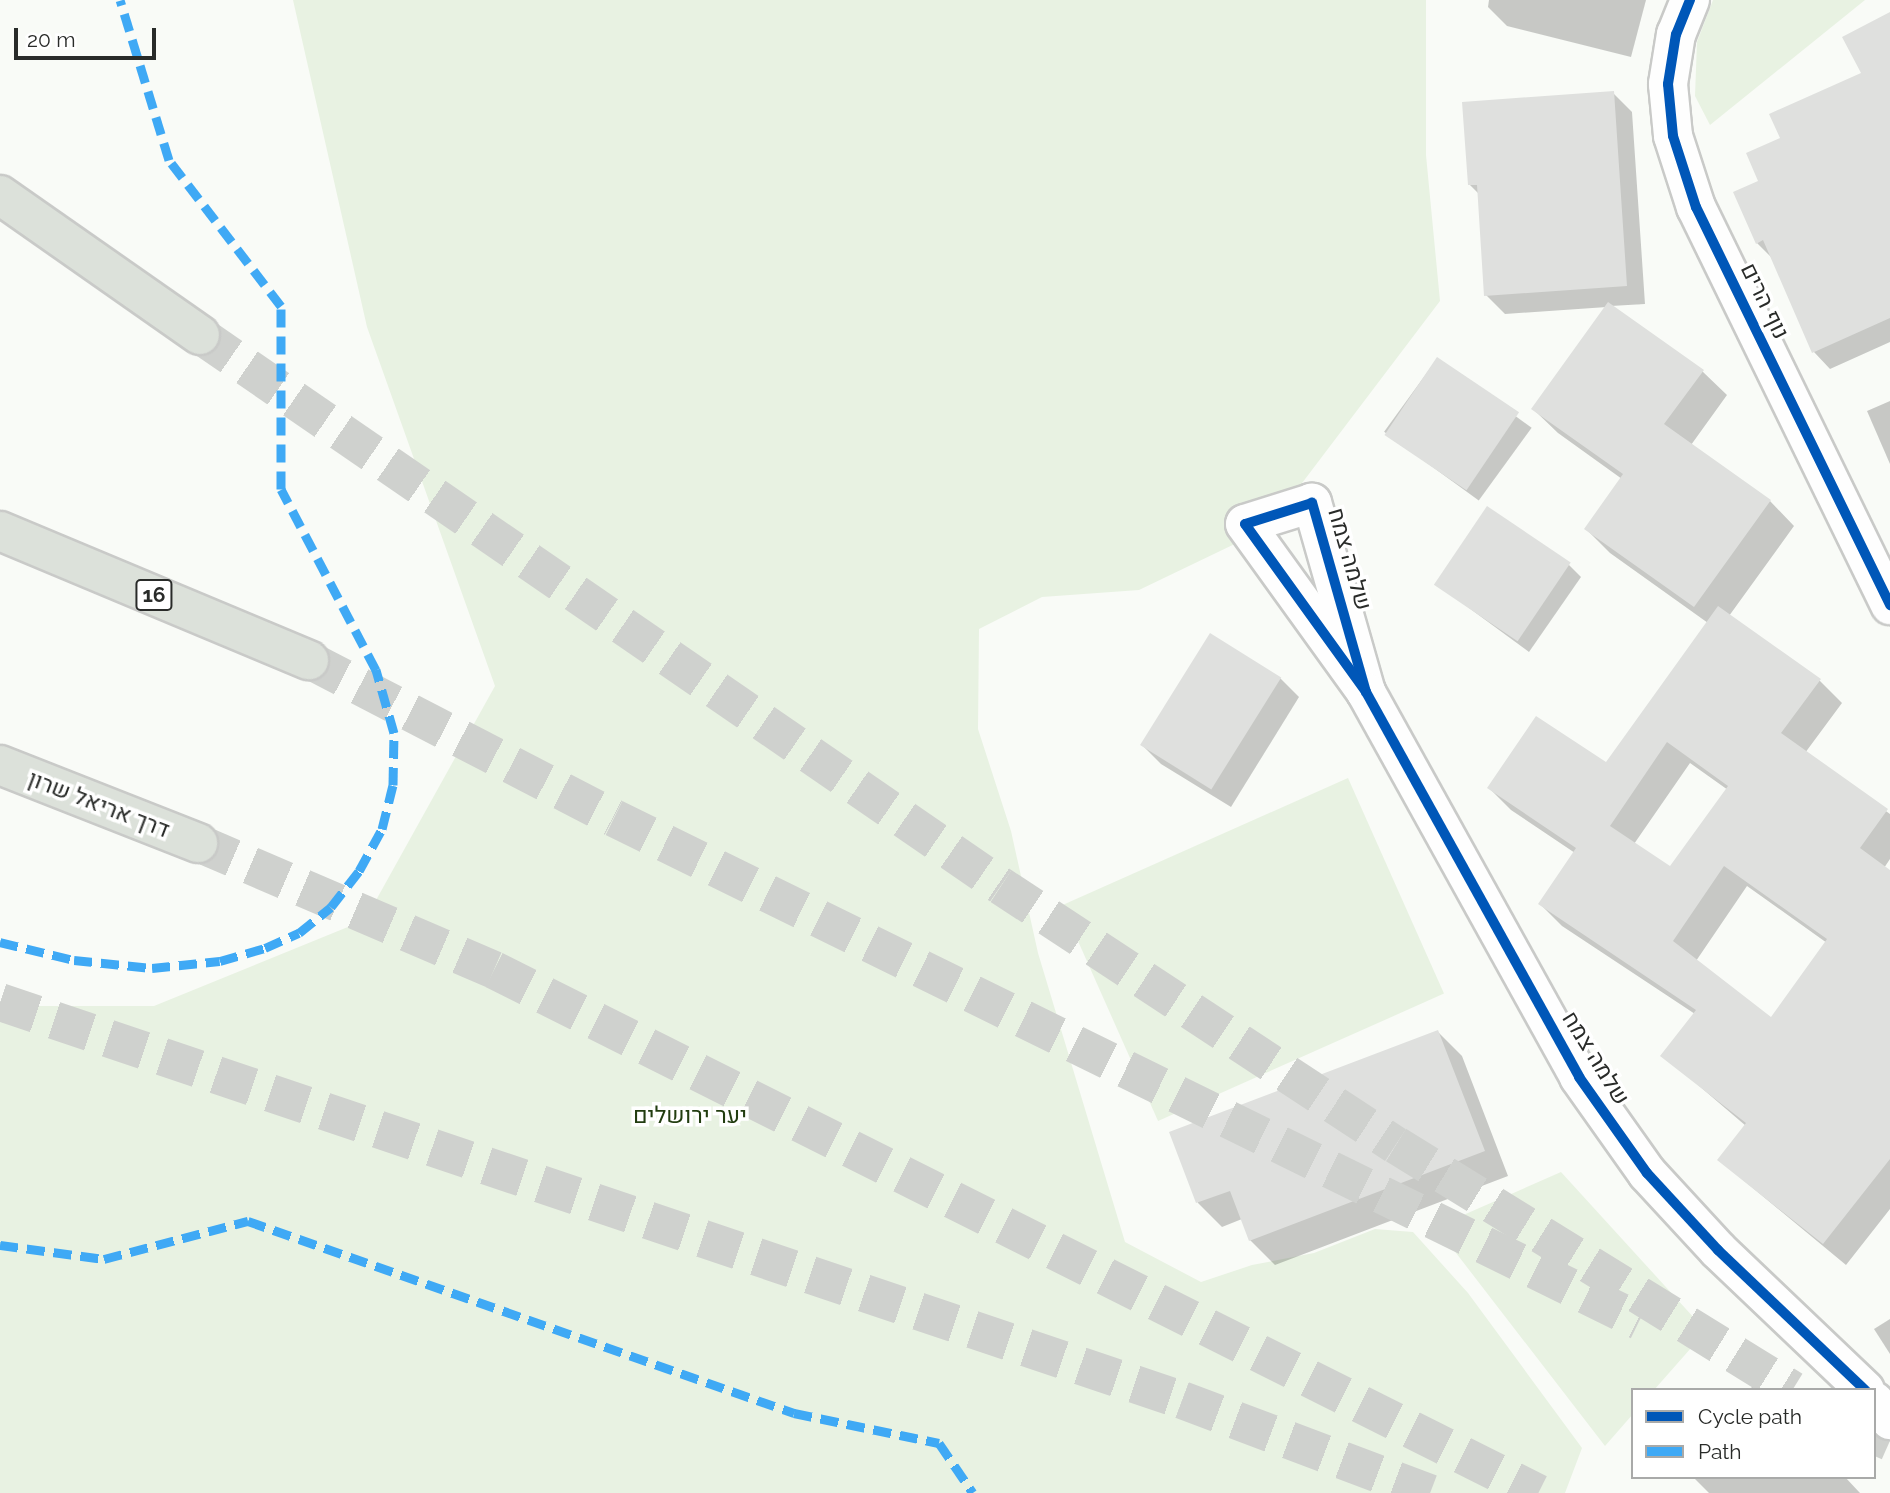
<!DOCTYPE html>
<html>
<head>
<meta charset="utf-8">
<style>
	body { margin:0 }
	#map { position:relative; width:1890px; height:1493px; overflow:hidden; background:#f9fbf7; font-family:Raleway,Heebo,sans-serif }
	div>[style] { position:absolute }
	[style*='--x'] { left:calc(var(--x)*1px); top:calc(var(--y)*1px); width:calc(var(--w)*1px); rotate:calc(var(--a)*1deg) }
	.green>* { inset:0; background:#e8f2e2; transform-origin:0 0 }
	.shadow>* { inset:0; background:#0003; transform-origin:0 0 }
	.building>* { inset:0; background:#dfe0de; transform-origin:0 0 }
	.trunk-tunnel>* { height:38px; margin-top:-19px; transform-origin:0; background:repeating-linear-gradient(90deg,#cfd1ce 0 38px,transparent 0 57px) }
	.roads { filter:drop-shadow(2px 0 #c9cac8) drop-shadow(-2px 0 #c9cac8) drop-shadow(0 2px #c9cac8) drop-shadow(0 -2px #c9cac8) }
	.minor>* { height:38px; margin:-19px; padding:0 19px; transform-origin:19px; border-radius:19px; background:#fefefe }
	.trunk>* { height:38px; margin:-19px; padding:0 19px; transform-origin:19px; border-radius:19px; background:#dce1da }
	.quiet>* { height:9px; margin-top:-4.5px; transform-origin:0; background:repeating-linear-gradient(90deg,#3fa9f5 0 18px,transparent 0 27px) }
	.cycleway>* { height:10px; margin:-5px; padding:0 5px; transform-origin:5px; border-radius:5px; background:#0057b8 }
	span { translate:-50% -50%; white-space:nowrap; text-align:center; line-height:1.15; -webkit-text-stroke:7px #fff; paint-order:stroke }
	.shield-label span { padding:2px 5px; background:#fff; border:2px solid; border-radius:5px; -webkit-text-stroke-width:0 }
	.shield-label { font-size:21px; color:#292b29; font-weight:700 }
	.street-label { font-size:23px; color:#292b29 }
	.park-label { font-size:23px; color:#223d10 }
	.legend { position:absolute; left:1631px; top:1388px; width:245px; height:91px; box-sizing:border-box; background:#fff; border:2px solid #a9aaa9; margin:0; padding:9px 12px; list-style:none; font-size:21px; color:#292b29 }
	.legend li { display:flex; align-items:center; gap:14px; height:35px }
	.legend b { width:35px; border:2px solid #a9aaa9 }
	.scale { position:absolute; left:14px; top:28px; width:142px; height:32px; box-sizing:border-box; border:4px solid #292b29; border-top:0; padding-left:9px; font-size:21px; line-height:24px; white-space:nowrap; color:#292b29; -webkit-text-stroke:5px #fff; paint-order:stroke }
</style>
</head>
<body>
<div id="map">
	<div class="green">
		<i style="clip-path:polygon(293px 0,1426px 0,1426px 155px,1440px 301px,1268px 528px,1139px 590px,1042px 597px,979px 629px,978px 729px,1011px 831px,1038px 953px,1125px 1242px,1201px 1282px,1252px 1265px,1314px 1253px,1375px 1229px,1413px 1232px,1468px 1293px,1582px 1448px,1565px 1493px,0 1493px,0 1006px,154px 1006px,365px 920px,495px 686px,367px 327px)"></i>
		<i style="clip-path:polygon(1713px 0,1865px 0,1710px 125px,1695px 96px,1697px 42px)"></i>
		<i style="left:1348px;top:778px;width:236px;height:313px;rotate:66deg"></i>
		<i style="clip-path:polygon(1561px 1172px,1706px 1331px,1654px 1390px,1633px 1390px,1633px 1414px,1605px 1446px,1436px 1227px)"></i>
	</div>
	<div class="shadow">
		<i style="clip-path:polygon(1489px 0,1646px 0,1631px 57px,1507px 26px,1488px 7px)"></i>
		<i style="clip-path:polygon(evenodd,1613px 93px,1632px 112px,1645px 304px,1611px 306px,1702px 371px,1727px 395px,1691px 445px,1770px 501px,1794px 526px,1729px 616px,1820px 681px,1842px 703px,1805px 753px,1890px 814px,1890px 859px,1884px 868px,1890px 872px,1890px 1209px,1846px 1265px,1719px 1160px,1746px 1126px,1663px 1055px,1695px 1014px,1562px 926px,1540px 904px,1575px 853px,1511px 810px,1489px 788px,1606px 765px,1708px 623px,1610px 553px,1586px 529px,1622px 479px,1558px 433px,1533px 409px,1607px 307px,1505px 314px,1486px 295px,1479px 194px,1469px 184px,1613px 93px,1690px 763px,1728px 790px,1670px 869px,1634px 844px,1690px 763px,1613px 93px,1747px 886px,1827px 943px,1771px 1020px,1696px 961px,1747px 886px)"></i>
		<i style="clip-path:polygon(1782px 139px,1890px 253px,1890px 342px,1830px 369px,1814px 352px,1772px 258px,1757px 243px,1760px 182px)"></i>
		<i style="left:1437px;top:359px;width:117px;height:90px;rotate:36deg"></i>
		<i style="clip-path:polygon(1890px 401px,1890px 464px,1867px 411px)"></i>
		<i style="clip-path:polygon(1568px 564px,1581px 577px,1529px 652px,1435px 583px)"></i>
		<i style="clip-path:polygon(1210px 635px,1280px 678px,1299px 697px,1231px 807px,1161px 764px,1142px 745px)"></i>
		<i style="clip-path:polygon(1438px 1032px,1462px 1056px,1508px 1176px,1275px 1265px,1250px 1240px,1242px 1219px,1222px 1227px,1198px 1203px,1172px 1133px)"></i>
		<i style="clip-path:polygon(1890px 1319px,1890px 1354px,1874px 1329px)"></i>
		<i style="clip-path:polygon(1754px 1385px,1759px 1390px,1749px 1390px)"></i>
		<i style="clip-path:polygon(1693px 1477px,1845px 1477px,1860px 1493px,1709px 1493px)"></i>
	</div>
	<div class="building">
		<i style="clip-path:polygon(1890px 12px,1890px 318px,1812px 353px,1763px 240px,1756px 244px,1733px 192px,1758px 181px,1746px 153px,1780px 138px,1769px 114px,1861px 73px,1842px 37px)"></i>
		<i style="clip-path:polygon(1614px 91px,1627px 286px,1484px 296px,1477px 185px,1468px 185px,1462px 102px)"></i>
		<i style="clip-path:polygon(1608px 302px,1704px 370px,1664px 424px,1771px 500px,1694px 607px,1584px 529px,1623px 474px,1531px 409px)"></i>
		<i style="left:1437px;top:357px;width:99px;height:94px;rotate:34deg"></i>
		<i style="left:1487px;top:506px;width:101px;height:95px;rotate:34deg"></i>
		<i style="clip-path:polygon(evenodd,1718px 606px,1821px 679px,1781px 733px,1888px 809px,1860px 848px,1890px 870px,1890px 1159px,1823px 1244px,1717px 1160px,1746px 1123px,1660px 1056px,1696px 1010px,1538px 904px,1576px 848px,1487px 788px,1536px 716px,1606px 762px,1718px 606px,1667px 742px,1728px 786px,1670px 866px,1610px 826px,1667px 742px,1718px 606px,1724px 866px,1827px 939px,1771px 1017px,1673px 941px,1724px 866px)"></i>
		<i style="left:1210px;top:633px;width:84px;height:132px;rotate:32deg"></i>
		<i style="clip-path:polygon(1438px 1030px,1485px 1151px,1249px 1241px,1230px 1191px,1196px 1203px,1169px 1132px)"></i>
	</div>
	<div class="trunk-tunnel">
		<i style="--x:200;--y:335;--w:972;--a:34.52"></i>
		<i style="--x:1001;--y:886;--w:472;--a:33.3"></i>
		<i style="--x:1396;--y:1145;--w:466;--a:31.7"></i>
		<i style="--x:309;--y:660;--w:343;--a:27.4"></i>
		<i style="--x:614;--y:818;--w:1142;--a:26.14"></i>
		<i style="--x:198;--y:843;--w:322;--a:23.2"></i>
		<i style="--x:494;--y:970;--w:1168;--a:26.61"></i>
		<i style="--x:0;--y:1002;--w:1247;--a:18.61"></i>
		<i style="--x:1182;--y:1400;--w:265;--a:20.6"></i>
		<i style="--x:1874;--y:1435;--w:17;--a:24"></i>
	</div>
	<div class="roads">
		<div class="minor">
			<i style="--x:1690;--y:0;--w:37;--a:112"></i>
			<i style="--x:1676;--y:34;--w:51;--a:99.1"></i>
			<i style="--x:1668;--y:84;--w:52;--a:84.5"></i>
			<i style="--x:1673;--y:136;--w:75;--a:72.1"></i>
			<i style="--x:1696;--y:207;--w:443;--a:64"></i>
			<i style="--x:1366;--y:692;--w:197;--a:-105.9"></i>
			<i style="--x:1312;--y:503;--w:70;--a:162.6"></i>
			<i style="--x:1245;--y:524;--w:207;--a:54.2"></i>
			<i style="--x:1366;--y:692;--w:440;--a:61"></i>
			<i style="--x:1579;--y:1077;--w:118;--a:54.7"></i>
			<i style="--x:1647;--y:1173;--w:105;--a:47.3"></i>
			<i style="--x:1718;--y:1250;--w:203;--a:43.6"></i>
			<i style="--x:1874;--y:1401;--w:25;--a:50"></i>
		</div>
		<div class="trunk">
			<i style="--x:0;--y:195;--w:244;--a:35"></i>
			<i style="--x:0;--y:531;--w:335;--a:22.7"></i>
			<i style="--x:0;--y:765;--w:213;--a:21.5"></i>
		</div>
	</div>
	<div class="quiet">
		<i style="--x:0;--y:942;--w:76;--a:13.7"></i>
		<i style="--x:74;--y:960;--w:78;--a:5.9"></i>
		<i style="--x:152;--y:968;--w:68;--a:-5.9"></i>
		<i style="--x:220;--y:961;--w:47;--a:-16.1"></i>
		<i style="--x:265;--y:948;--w:37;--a:-24"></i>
		<i style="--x:299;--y:933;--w:41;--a:-39.1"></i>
		<i style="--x:331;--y:907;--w:46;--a:-52.1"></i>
		<i style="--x:359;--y:871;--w:48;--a:-61.3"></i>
		<i style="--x:382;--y:829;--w:45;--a:-76"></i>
		<i style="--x:393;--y:785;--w:52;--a:-88.9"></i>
		<i style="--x:394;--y:733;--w:66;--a:-105.9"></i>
		<i style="--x:376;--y:670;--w:204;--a:-117.7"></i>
		<i style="--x:281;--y:489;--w:183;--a:-90"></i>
		<i style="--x:281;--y:306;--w:184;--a:-127.5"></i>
		<i style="--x:169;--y:160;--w:167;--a:-107"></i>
		<i style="--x:0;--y:1245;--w:105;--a:7.7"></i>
		<i style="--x:104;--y:1259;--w:149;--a:-14.8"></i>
		<i style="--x:248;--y:1221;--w:579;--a:19.37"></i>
		<i style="--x:794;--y:1413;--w:148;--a:11.7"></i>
		<i style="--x:939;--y:1443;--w:60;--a:55.8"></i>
	</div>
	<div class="cycleway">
		<i style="--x:1690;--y:0;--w:37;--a:112"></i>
		<i style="--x:1676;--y:34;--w:51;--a:99.1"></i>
		<i style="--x:1668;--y:84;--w:52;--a:84.5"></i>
		<i style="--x:1673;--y:136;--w:75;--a:72.1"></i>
		<i style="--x:1696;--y:207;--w:443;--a:64"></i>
		<i style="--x:1366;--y:692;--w:197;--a:-105.9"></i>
		<i style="--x:1312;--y:503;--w:70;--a:162.6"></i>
		<i style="--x:1245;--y:524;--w:207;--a:54.2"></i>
		<i style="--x:1366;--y:692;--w:440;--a:61"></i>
		<i style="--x:1579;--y:1077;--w:118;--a:54.7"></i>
		<i style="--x:1647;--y:1173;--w:105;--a:47.3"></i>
		<i style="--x:1718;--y:1250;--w:203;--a:43.6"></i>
	</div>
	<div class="shield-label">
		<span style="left:154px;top:595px">16</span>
	</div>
	<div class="street-label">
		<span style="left:1765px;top:301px;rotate:64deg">נוף הרים</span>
		<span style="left:1350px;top:559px;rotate:74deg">שלמה צמח</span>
		<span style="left:99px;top:804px;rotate:21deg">דרך אריאל שרון</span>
		<span style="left:1596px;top:1058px;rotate:58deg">שלמה צמח</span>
	</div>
	<div class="park-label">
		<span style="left:690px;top:1115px">יער ירושלים</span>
	</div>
	<ul class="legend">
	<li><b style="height:9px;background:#0057b8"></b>Cycle path</li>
	<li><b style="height:9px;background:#3fa9f5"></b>Path</li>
	</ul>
	<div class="scale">20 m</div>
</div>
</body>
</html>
